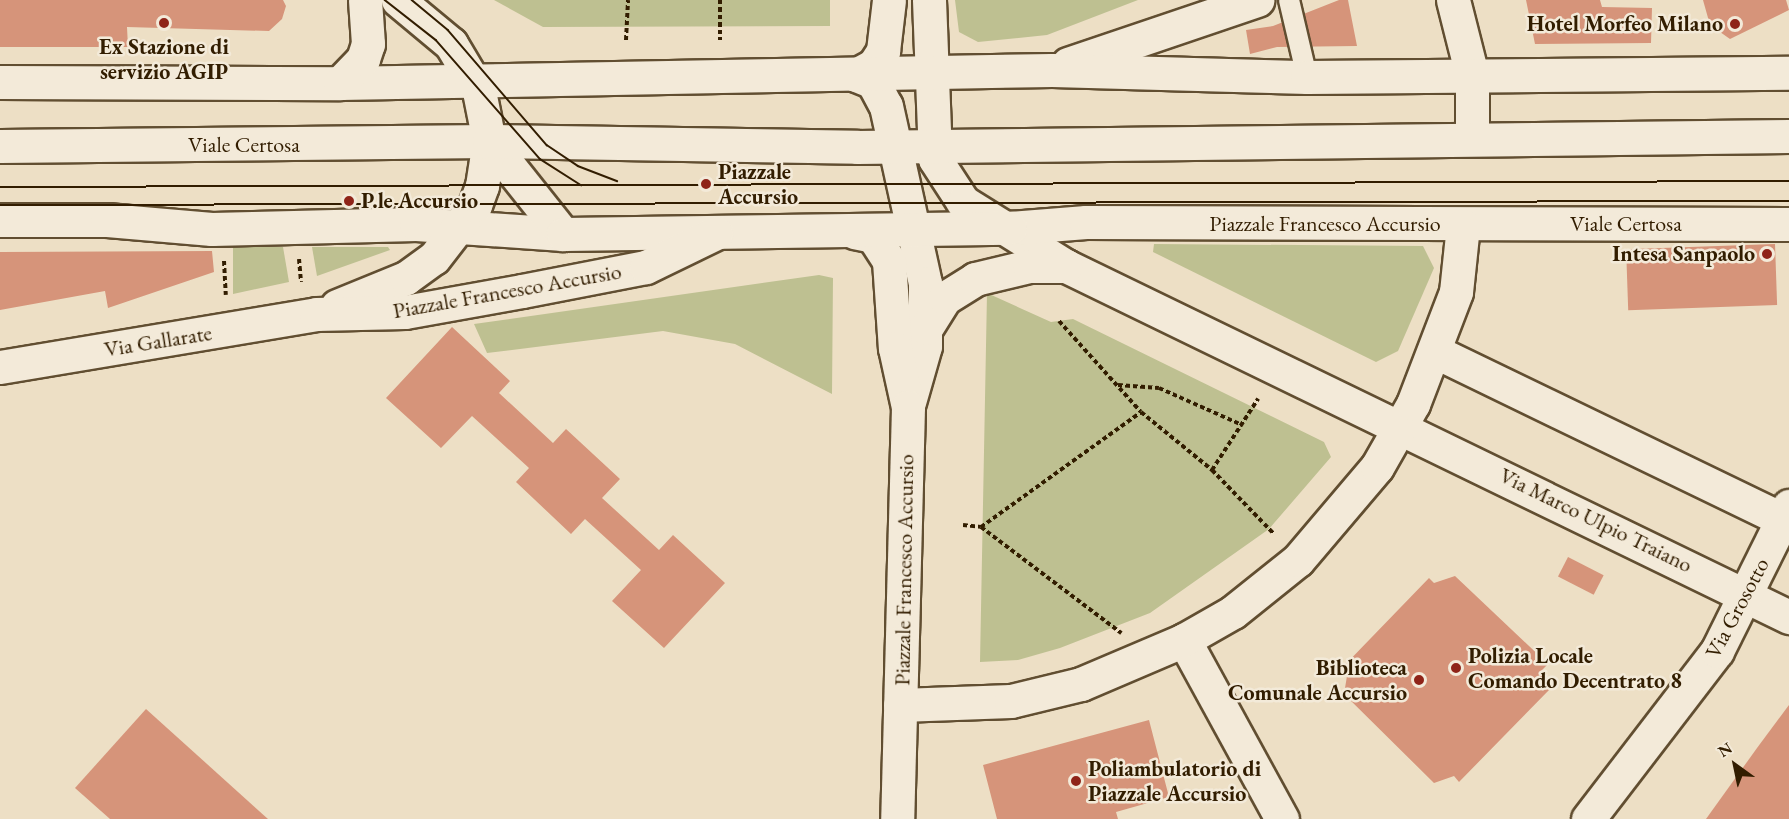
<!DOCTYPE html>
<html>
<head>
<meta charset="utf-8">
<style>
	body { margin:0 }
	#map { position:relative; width:1789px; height:819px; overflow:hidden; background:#eddfc5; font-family:"EB Garamond",serif }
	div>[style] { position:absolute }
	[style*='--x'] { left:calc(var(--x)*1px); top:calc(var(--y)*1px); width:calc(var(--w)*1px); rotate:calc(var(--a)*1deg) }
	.green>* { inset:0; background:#bec091 }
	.building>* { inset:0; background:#d6947a; transform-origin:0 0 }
	.path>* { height:4px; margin-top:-2px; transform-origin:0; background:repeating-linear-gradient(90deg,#321d00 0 4.5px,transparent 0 7.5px) }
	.roads { filter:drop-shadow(2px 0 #614e31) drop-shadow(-2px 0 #614e31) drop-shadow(0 2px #614e31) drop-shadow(0 -2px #614e31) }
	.service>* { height:20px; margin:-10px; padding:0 10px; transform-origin:10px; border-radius:10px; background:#f3ead9 }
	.minor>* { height:33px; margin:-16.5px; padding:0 16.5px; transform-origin:16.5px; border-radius:16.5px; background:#f3ead9 }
	.tertiary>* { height:33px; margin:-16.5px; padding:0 16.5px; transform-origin:16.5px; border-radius:16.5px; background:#f3ead9 }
	.secondary>* { height:33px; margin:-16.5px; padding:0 16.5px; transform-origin:16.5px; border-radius:16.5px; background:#f3ead9 }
	.tram>* { height:1.5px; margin:-0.75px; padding:0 0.75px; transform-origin:0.75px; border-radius:0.75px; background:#321d00 }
	.dots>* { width:16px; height:16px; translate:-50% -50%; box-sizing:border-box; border:3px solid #f3ead9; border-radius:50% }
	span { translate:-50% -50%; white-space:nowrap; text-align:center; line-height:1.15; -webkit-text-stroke:5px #f3ead9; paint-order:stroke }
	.poi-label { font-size:22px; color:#321d00; font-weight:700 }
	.right { translate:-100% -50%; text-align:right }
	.left { translate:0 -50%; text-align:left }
	.street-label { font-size:22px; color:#321d00 }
	.north { position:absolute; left:1705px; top:735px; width:60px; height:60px; -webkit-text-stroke:4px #f3ead9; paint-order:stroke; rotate:327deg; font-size:16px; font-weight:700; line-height:24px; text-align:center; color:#321d00 }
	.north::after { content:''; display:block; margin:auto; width:21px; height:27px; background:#321d00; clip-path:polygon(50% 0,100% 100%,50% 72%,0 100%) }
</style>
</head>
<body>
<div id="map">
	<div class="green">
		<i style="clip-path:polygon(494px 0,830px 0,830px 26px,543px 27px)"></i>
		<i style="clip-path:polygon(955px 0,1138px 0,1047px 35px,978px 42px,959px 32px)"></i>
		<i style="clip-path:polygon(1154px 244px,1423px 246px,1434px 268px,1398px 351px,1376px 362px,1153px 252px)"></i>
		<i style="clip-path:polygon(233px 247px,283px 247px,289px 282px,233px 294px)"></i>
		<i style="clip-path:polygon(312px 247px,388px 247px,390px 250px,317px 276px)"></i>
		<i style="clip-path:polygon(819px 275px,833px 278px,832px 394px,735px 344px,663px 331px,487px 353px,474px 324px)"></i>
		<i style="clip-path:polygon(987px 293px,1051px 322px,1073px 319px,1324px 442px,1331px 457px,1269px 529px,1150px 613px,1060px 648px,1018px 660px,980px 662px)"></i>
	</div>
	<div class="building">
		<i style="clip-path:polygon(0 0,283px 0,286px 6px,282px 19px,269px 31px,127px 27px,128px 47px,0 47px)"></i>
		<i style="clip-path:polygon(1339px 0,1348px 0,1357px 46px,1277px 47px,1250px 54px,1246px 30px,1273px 26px)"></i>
		<i style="clip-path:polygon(1526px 0,1600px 0,1602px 7px,1652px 8px,1651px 43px,1535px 44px)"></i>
		<i style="clip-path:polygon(1703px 0,1786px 0,1789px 10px,1730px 39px,1710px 25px)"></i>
		<i style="left:1775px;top:244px;width:61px;height:149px;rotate:88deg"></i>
		<i style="clip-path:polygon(212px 251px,214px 272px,108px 308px,105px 291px,0 310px,0 252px)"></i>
		<i style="clip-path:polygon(452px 327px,510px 381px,499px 393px,553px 443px,566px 429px,620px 479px,602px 498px,659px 550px,673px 535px,725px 583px,664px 648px,612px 601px,641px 570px,585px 519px,571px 534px,516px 482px,529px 468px,472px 416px,441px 448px,386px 398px)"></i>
		<i style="left:1568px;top:557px;width:40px;height:22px;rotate:27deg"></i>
		<i style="clip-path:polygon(1455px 576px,1548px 664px,1541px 671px,1549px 690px,1459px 782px,1454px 776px,1434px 783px,1344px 694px,1347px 676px,1341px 669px,1429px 578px,1434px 583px)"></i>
		<i style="clip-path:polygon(1789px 705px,1789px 819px,1706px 819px,1757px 748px)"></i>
		<i style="clip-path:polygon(146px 709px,268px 819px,110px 819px,75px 788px)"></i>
		<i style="clip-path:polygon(1149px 720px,1169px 797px,1116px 812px,1118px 819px,997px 819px,983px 765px)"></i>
	</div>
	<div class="path">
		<i style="--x:720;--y:0;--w:40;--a:90"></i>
		<i style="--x:626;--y:40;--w:40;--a:-87.1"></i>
		<i style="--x:299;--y:259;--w:23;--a:85"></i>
		<i style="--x:224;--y:261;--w:34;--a:87"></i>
		<i style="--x:1059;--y:321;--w:122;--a:48"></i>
		<i style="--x:1141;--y:412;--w:92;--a:39.2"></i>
		<i style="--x:1212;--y:470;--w:89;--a:45.9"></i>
		<i style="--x:1118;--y:385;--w:41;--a:4.2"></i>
		<i style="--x:1159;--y:388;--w:91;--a:24"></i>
		<i style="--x:1212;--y:470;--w:85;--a:-57.1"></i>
		<i style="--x:963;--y:525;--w:18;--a:6"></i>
		<i style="--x:981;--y:527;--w:197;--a:-35.7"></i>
		<i style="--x:981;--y:527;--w:176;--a:37.1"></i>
	</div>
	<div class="roads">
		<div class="service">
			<i style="--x:1289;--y:0;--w:79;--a:76.8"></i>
		</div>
		<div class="minor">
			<i style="--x:929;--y:0;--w:159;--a:87.8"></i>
			<i style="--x:935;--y:159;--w:51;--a:56.9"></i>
			<i style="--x:963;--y:202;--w:121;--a:31.9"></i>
			<i style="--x:1066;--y:266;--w:804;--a:25.9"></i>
			<i style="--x:1453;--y:0;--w:77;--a:75.8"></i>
			<i style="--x:1472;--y:75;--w:64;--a:90"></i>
			<i style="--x:1068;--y:64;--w:200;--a:-18.7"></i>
			<i style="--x:856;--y:75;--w:18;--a:22"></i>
			<i style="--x:873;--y:82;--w:27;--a:62"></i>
			<i style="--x:886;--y:106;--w:181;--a:77.6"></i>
			<i style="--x:925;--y:283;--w:63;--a:90"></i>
			<i style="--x:925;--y:346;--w:58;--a:105.9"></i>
			<i style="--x:856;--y:75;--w:21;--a:-29"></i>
			<i style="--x:874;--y:65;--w:17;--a:-57"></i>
			<i style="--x:883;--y:51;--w:51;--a:-83.3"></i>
			<i style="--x:0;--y:82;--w:340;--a:0.2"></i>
			<i style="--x:340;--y:83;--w:712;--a:-1.05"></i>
			<i style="--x:1052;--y:70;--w:255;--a:1.6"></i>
			<i style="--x:1307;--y:77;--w:482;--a:-0.5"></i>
			<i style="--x:340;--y:83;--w:33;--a:-46"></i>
			<i style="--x:363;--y:59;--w:16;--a:-72"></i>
			<i style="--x:368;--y:44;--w:44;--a:-93.9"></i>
			<i style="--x:0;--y:220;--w:107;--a:0"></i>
			<i style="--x:107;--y:220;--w:105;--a:4.9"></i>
			<i style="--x:212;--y:229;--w:204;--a:-1.4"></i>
			<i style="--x:416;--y:224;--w:147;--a:3.9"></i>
			<i style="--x:1010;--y:228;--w:76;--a:-4.5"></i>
			<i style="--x:1086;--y:222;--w:703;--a:0.16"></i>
			<i style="--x:854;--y:232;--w:19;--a:12"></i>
			<i style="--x:873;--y:236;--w:30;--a:57"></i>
			<i style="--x:889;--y:261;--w:87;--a:86.1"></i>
			<i style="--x:895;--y:348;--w:60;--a:77.6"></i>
			<i style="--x:908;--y:407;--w:412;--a:91.5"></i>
			<i style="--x:926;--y:328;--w:36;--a:-58"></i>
			<i style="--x:945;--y:298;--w:36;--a:-32"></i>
			<i style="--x:975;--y:279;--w:56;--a:-13.5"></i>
			<i style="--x:1029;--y:266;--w:37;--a:0"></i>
			<i style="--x:1436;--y:352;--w:392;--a:25.8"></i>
			<i style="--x:1184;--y:640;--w:204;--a:61.3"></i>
			<i style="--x:900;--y:705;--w:111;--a:-2.1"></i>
			<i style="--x:1011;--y:701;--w:72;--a:-13.7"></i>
			<i style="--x:1081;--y:684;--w:112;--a:-23.1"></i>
			<i style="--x:1184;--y:640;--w:56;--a:-29.7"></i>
			<i style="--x:1233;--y:612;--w:83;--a:-38.7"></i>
			<i style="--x:1298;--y:560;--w:122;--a:-49.7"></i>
			<i style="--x:1377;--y:467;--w:73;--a:-60.3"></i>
			<i style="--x:1413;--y:404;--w:120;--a:-69"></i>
			<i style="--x:1456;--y:292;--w:67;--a:-84"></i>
			<i style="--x:1588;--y:819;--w:212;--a:-52.5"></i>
			<i style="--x:1717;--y:651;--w:162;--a:-63.6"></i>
		</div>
		<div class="tertiary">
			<i style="--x:489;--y:141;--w:119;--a:51.5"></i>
			<i style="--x:563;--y:234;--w:447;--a:-0.8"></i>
			<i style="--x:337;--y:306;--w:74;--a:-22.1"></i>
			<i style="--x:406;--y:278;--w:34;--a:-36"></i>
			<i style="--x:434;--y:258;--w:67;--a:-52.3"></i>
			<i style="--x:475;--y:205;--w:20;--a:-70"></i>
			<i style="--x:482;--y:186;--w:46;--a:-81.2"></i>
			<i style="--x:489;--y:141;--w:51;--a:-101.3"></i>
			<i style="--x:479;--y:91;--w:55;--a:-120.8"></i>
			<i style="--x:451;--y:44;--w:69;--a:-140.3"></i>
			<i style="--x:0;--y:367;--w:320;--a:-9.5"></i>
			<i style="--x:316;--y:314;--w:89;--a:-1.3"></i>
			<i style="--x:405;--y:312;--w:119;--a:-10.2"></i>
			<i style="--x:522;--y:291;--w:126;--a:-11"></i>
			<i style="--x:646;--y:267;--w:78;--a:-25.9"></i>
		</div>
		<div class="secondary">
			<i style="--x:0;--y:146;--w:489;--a:-0.6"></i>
			<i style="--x:489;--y:141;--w:368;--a:0.9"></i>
			<i style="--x:857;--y:147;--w:932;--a:-0.68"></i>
		</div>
	</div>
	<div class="tram">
		<i style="--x:385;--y:0;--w:65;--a:38.1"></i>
		<i style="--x:436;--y:40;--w:158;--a:48.8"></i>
		<i style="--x:540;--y:159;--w:49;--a:32.4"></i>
		<i style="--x:412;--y:0;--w:47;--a:39.8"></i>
		<i style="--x:448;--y:30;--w:152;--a:49.3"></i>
		<i style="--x:547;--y:145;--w:37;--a:34"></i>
		<i style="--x:578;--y:166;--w:42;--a:21"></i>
		<i style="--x:0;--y:187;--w:1789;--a:-0.19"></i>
		<i style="--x:0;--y:205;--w:1789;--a:-0.13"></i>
	</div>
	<div class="dots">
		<i style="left:164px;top:23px;background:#8f2418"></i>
		<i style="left:1735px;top:24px;background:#8f2418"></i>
		<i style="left:706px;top:184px;background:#8f2418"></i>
		<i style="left:349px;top:201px;background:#8f2418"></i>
		<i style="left:1767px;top:254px;background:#8f2418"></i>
		<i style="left:1456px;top:668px;background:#8f2418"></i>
		<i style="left:1419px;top:680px;background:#8f2418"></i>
		<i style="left:1076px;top:781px;background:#8f2418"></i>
	</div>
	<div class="poi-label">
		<span class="right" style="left:1723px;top:24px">Hotel Morfeo Milano</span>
		<span style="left:164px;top:59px">Ex Stazione di<br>servizio AGIP</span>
		<span class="left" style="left:718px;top:184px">Piazzale<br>Accursio</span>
		<span class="left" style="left:361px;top:201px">P.le Accursio</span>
		<span class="right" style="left:1755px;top:254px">Intesa Sanpaolo</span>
		<span class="left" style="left:1468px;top:668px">Polizia Locale<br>Comando Decentrato 8</span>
		<span class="right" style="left:1407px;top:680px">Biblioteca<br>Comunale Accursio</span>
		<span class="left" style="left:1088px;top:781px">Poliambulatorio di<br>Piazzale Accursio</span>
	</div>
	<div class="street-label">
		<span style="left:244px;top:145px">Viale Certosa</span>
		<span style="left:1325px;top:224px">Piazzale Francesco Accursio</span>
		<span style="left:1626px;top:224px">Viale Certosa</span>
		<span style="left:507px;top:291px;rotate:-10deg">Piazzale Francesco Accursio</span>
		<span style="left:158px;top:341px;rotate:-9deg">Via Gallarate</span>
		<span style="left:1596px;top:520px;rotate:26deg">Via Marco Ulpio Traiano</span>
		<span style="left:904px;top:570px;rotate:-89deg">Piazzale Francesco Accursio</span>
		<span style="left:1737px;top:608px;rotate:-62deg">Via Grosotto</span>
	</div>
	<div class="north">N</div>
</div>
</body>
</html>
